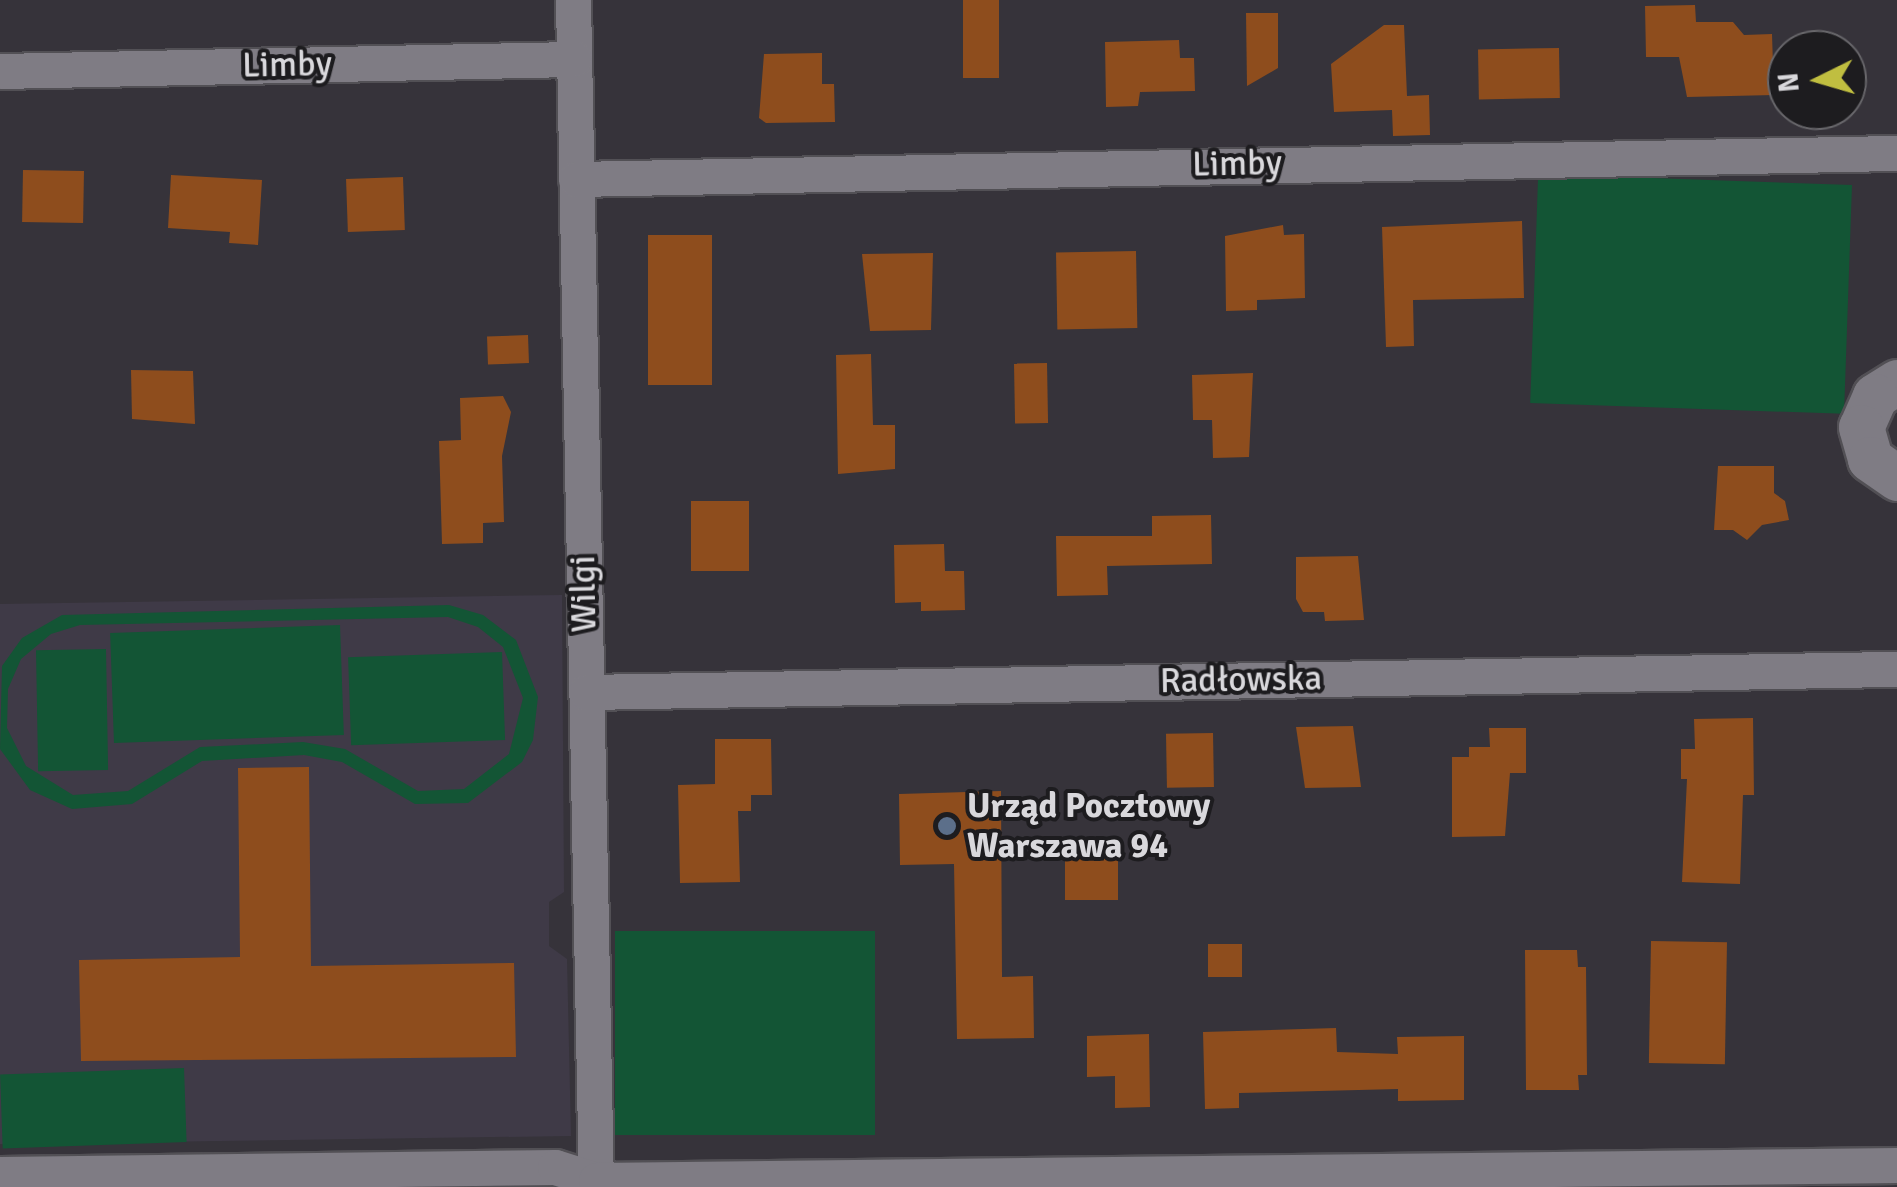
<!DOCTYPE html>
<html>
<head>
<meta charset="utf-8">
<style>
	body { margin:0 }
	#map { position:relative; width:1897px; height:1187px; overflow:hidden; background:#36333a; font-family:Signika,sans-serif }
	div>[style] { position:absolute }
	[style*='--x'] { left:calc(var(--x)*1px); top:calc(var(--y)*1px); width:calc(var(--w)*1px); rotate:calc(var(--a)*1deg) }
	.built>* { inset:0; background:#3f3a47 }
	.green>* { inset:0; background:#135535; transform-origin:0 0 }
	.building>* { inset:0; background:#8e4d1d; transform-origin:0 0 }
	.roads { filter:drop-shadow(2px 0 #525055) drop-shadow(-2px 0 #525055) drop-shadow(0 2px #525055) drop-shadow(0 -2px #525055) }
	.minor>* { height:35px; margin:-17.5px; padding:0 17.5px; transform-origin:17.5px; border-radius:17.5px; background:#7f7c84 }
	.tertiary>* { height:45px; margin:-22.5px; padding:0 22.5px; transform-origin:22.5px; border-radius:22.5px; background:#7f7c84 }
	.dots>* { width:28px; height:28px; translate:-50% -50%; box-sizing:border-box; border:5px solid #1d1c1f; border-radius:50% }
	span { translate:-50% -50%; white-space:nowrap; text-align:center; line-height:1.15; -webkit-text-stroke:8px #1d1c1f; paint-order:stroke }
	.street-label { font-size:35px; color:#d9d8dc }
	.poi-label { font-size:35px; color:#d9d8dc; font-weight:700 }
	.left { translate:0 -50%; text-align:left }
	.north { position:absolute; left:1767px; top:30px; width:100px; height:100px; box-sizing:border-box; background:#1d1c1f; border:2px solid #68676b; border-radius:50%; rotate:265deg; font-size:28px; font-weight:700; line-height:40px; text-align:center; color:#d9d8dc }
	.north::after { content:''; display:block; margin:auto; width:35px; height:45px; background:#c0be40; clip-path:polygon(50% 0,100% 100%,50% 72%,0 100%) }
</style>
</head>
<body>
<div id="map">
	<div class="built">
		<i style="clip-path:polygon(562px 595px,564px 892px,549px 902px,549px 946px,567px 959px,571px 1136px,0 1144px,0 604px)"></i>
	</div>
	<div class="green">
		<i style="left:1852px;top:185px;width:229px;height:314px;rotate:92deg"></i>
		<i style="clip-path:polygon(evenodd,449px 605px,483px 615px,516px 640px,538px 697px,533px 740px,522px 762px,468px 803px,415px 804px,342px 762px,304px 755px,202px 761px,132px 804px,72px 809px,30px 790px,0 749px,2px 666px,22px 638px,62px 615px,449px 605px,448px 617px,478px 627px,503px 647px,523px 698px,509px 754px,464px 789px,418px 791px,345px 749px,303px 742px,200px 747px,128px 791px,73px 795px,26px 766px,7px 728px,8px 689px,21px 659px,51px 634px,80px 625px,448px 617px)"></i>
		<i style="left:340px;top:625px;width:110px;height:230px;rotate:88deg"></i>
		<i style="left:106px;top:649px;width:121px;height:70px;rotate:89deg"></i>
		<i style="left:502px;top:652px;width:88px;height:154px;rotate:88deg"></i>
		<i style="left:875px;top:931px;width:204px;height:260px;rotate:90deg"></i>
		<i style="left:184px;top:1068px;width:74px;height:184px;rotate:88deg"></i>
	</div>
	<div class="building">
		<i style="left:963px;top:0;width:36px;height:78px"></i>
		<i style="clip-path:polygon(1695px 5px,1696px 22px,1733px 22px,1744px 35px,1772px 34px,1774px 95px,1687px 97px,1679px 57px,1646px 57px,1645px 6px)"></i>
		<i style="clip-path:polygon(1246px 13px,1278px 13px,1278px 68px,1247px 86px)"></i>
		<i style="clip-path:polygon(1384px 25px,1404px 25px,1407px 96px,1429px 95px,1430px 135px,1393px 136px,1392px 110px,1334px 112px,1331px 64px)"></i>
		<i style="clip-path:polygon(1179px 40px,1180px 58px,1194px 58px,1195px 91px,1140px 92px,1138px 106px,1106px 107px,1105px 42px)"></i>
		<i style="left:1559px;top:48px;width:50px;height:81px;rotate:89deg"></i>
		<i style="clip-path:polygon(822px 53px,822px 84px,834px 84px,835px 122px,766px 123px,759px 118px,764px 54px)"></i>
		<i style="left:23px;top:170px;width:61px;height:52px;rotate:1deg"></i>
		<i style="clip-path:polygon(171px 175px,262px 180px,258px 245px,229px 243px,230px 232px,168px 228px)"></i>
		<i style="left:403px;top:177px;width:53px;height:57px;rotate:88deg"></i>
		<i style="clip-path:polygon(1522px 221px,1524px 298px,1413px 300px,1414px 346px,1386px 347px,1382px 227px)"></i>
		<i style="clip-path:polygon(1283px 225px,1284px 235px,1304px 234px,1305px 298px,1257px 300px,1257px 310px,1226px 311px,1225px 236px)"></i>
		<i style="left:712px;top:235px;width:150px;height:64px;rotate:90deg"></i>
		<i style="left:1136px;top:251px;width:77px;height:80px;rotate:89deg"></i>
		<i style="clip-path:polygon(933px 253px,931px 330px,870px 331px,862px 254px)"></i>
		<i style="left:528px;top:335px;width:28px;height:41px;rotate:88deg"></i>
		<i style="clip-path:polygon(871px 354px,873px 425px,895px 425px,895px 469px,838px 474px,836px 355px)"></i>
		<i style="left:1047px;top:363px;width:60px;height:33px;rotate:89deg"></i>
		<i style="clip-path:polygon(131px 370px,193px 371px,195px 424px,132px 419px)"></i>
		<i style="clip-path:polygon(1253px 373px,1249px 457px,1213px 458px,1212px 420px,1193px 420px,1192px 375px)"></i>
		<i style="clip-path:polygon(503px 396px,511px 412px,502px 456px,504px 522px,483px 523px,483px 543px,442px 544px,439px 441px,461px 440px,460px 398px)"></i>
		<i style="clip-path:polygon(1718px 466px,1774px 466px,1774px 493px,1785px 501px,1789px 520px,1762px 525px,1747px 540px,1733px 530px,1714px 530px)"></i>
		<i style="left:691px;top:501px;width:58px;height:70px"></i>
		<i style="clip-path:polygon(1211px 515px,1212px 564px,1107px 566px,1108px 595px,1057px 596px,1056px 536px,1152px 536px,1152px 516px)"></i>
		<i style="clip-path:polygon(944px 544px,945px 571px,964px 571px,965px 610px,921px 611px,921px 602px,895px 603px,894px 545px)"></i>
		<i style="clip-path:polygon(1358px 556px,1364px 620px,1325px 621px,1324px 612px,1303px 612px,1296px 599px,1296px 557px)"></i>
		<i style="clip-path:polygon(1753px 718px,1754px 795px,1743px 795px,1740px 884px,1682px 882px,1687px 779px,1681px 779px,1681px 749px,1695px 749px,1694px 719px)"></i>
		<i style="clip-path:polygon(1353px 726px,1361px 787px,1305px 788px,1296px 727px)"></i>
		<i style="clip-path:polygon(1489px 728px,1526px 728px,1526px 773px,1510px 773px,1505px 836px,1452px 837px,1452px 757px,1469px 757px,1469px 747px,1490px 747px)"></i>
		<i style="left:1213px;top:733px;width:54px;height:47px;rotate:89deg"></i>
		<i style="clip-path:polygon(715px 739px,771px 739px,772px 795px,751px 795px,751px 811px,738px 811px,740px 882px,680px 883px,678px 785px,715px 784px)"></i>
		<i style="clip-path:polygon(309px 767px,311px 966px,514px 963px,516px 1057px,81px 1061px,79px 960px,240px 957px,238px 768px)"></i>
		<i style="clip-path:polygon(1001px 791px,1002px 977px,1033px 976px,1034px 1038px,957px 1039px,954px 864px,900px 865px,899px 794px)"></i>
		<i style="left:1065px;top:843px;width:53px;height:57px"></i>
		<i style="left:1651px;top:941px;width:76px;height:122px;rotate:1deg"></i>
		<i style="left:1208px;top:944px;width:34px;height:33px"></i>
		<i style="clip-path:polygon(1525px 950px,1577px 950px,1578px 967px,1586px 967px,1587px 1075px,1578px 1075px,1579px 1090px,1526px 1090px)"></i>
		<i style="clip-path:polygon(1336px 1028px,1337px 1052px,1398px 1054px,1397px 1037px,1464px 1036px,1464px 1100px,1398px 1101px,1398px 1089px,1239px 1093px,1239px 1108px,1205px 1109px,1203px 1032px)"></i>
		<i style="clip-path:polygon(1149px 1034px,1150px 1107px,1115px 1108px,1115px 1076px,1087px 1077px,1087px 1036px)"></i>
	</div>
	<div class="roads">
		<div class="minor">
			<i style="--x:573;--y:0;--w:1187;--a:88.89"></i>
			<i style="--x:0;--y:71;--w:574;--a:-1.2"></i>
			<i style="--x:576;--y:179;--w:1321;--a:-1.13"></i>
			<i style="--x:586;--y:692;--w:1311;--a:-1.01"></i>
			<i style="--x:0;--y:1174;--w:555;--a:-0.72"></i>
			<i style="--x:555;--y:1167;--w:43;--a:17.6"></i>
			<i style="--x:596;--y:1180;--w:1301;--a:-0.66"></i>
		</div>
		<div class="tertiary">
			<i style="--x:1897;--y:382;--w:26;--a:148"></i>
			<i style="--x:1875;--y:396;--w:34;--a:114"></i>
			<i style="--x:1861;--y:427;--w:33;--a:74"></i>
			<i style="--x:1870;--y:459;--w:33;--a:35"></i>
		</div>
	</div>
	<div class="dots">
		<i style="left:947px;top:826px;background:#5c6f8a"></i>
	</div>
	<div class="street-label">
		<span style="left:287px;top:65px;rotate:-1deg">Limby</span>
		<span style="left:1237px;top:164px;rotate:-1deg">Limby</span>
		<span style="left:584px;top:594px;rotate:-91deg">Wilgi</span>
		<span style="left:1241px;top:680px;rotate:-1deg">Radłowska</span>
	</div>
	<div class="poi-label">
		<span class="left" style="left:967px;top:826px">Urząd Pocztowy<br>Warszawa 94</span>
	</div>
	<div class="north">N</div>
</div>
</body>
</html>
